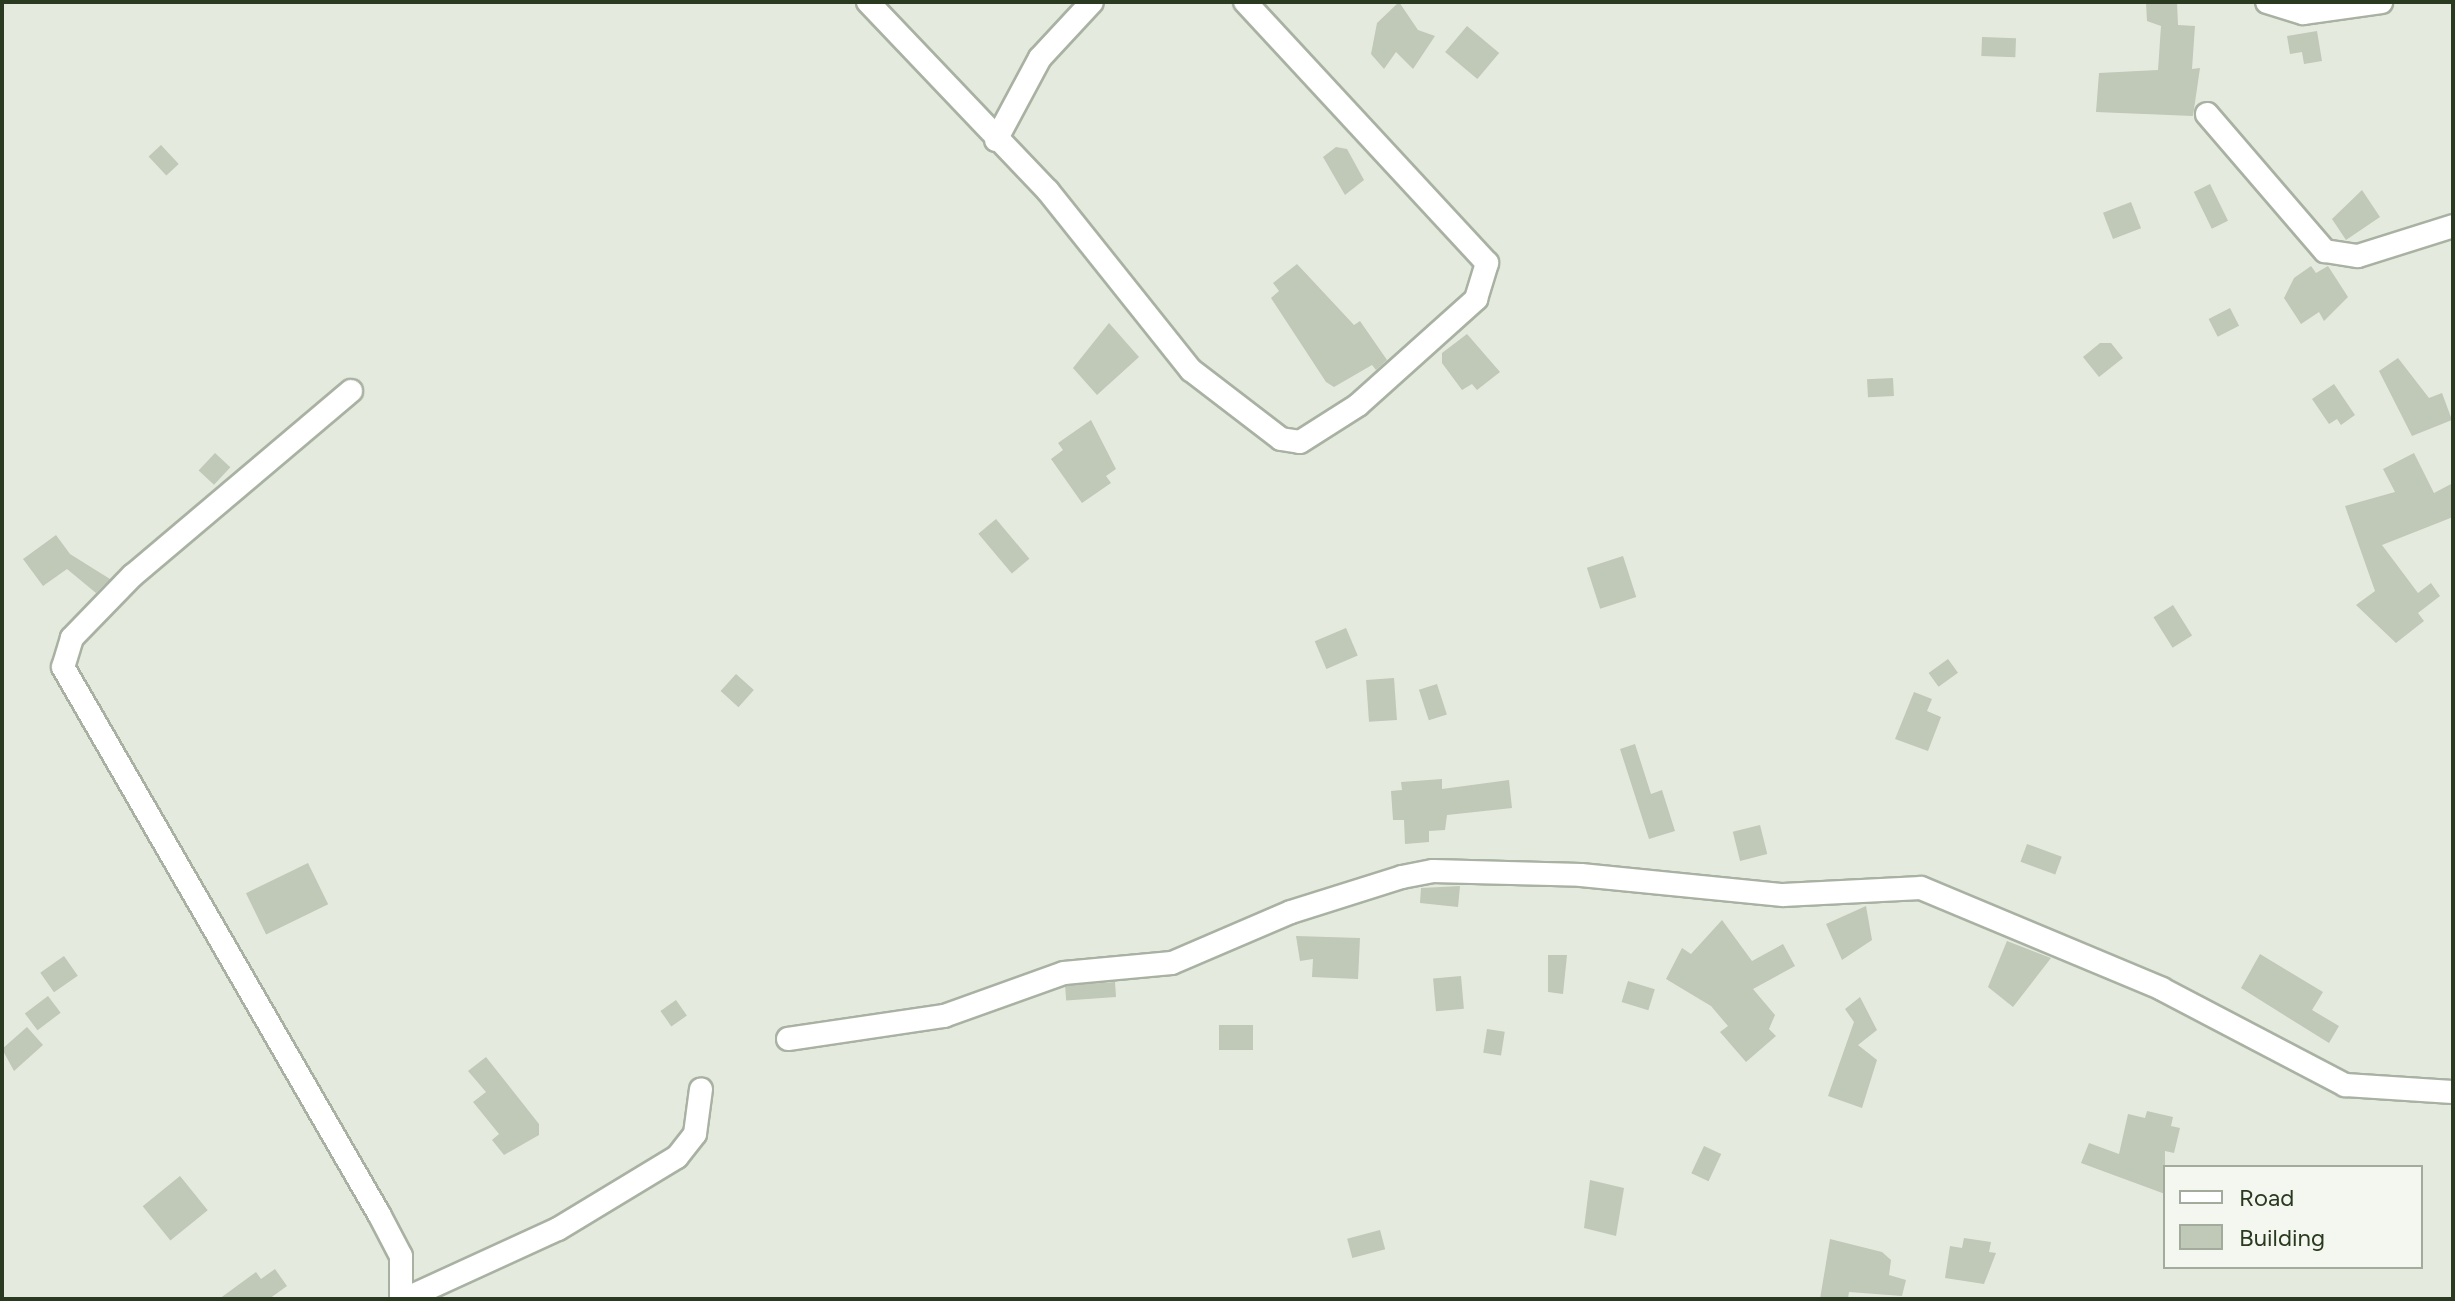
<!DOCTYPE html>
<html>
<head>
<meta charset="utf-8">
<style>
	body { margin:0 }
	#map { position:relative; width:2455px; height:1301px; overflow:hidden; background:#e5eadf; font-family:Figtree,sans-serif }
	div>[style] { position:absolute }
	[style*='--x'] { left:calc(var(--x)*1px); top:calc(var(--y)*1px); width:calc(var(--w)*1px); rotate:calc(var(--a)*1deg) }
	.building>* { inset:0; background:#c0c8b7; transform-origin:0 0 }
	.roads { filter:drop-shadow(2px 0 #a9b2a2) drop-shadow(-2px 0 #a9b2a2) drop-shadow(0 2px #a9b2a2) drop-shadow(0 -2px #a9b2a2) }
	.minor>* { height:22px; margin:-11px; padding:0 11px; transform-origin:11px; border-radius:11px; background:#fff }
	span { translate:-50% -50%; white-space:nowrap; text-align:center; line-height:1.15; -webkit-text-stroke:8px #f4f7ef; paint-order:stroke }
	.frame { position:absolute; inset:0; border:4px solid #2a3a20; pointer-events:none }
	.legend { position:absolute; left:2163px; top:1165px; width:260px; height:104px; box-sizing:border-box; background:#f4f7ef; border:2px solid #a3ab9c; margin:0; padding:10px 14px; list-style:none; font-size:24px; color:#2a3a20 }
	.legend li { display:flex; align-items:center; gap:16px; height:40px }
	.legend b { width:40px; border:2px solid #a3ab9c }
</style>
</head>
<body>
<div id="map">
	<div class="building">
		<i style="clip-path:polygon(1399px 2px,1418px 30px,1435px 36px,1413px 69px,1396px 52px,1384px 69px,1371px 54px,1377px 23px)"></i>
		<i style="clip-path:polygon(2146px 2px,2177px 2px,2178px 25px,2195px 26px,2192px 69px,2200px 68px,2193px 116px,2096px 112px,2099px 73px,2158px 70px,2161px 26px,2147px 21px)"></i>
		<i style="left:1467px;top:26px;width:42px;height:34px;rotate:40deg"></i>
		<i style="clip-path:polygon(2317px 31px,2322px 61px,2304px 64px,2302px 52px,2290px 54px,2287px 36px)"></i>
		<i style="left:1982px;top:37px;width:34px;height:19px;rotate:2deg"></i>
		<i style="left:161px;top:145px;width:26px;height:17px;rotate:47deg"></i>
		<i style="clip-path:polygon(1336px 147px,1347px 149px,1364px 180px,1345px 195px,1323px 157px)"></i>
		<i style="left:2210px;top:184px;width:41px;height:18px;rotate:64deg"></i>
		<i style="clip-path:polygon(2362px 190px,2380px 217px,2346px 240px,2332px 219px)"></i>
		<i style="left:2131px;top:202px;width:28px;height:30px;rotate:69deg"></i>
		<i style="clip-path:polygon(1297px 264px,1354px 325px,1360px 321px,1387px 360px,1376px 370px,1372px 365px,1334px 387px,1326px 382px,1271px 298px,1279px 291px,1273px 283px)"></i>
		<i style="clip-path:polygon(2311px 266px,2316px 273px,2328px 266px,2348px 297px,2324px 321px,2319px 312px,2301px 324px,2284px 298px,2294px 278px)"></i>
		<i style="left:2230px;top:308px;width:20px;height:24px;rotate:63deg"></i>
		<i style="clip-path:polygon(1109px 323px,1139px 357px,1097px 395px,1073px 368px)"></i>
		<i style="clip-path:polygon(1467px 334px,1500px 372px,1477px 390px,1472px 384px,1462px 390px,1442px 363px,1442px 353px)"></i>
		<i style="clip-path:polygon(2100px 343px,2111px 343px,2123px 358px,2099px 377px,2083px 357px)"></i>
		<i style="clip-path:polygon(2398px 358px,2429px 398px,2442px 393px,2452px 420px,2412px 436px,2379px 371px)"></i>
		<i style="left:1893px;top:378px;width:18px;height:26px;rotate:87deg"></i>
		<i style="clip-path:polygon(2334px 384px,2355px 415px,2341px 425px,2337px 419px,2329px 424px,2312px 399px)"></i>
		<i style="clip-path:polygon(1091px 420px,1116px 469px,1106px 476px,1111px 483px,1082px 503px,1051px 459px,1063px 450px,1058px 443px)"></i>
		<i style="left:215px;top:453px;width:21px;height:24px;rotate:43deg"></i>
		<i style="clip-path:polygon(2414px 453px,2434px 493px,2453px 483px,2453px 517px,2382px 545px,2418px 593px,2431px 583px,2440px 596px,2418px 613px,2424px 621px,2396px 643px,2356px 605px,2375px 591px,2345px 506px,2395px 492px,2383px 469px)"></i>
		<i style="left:996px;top:519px;width:52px;height:23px;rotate:50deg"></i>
		<i style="clip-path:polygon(56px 535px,70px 554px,110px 579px,96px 593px,67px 569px,43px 586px,23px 559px)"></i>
		<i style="left:1623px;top:556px;width:43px;height:38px;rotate:72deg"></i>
		<i style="left:2173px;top:605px;width:36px;height:23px;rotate:58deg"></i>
		<i style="left:1346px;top:628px;width:30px;height:34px;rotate:67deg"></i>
		<i style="left:1948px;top:659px;width:17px;height:24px;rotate:54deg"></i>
		<i style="left:736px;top:674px;width:24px;height:23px;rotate:42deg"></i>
		<i style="left:1394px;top:678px;width:42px;height:28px;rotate:86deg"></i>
		<i style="left:1437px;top:684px;width:32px;height:19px;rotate:72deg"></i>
		<i style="clip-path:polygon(1914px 692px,1932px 699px,1927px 711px,1941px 717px,1928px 751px,1895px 739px)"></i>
		<i style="clip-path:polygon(1635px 744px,1651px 794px,1662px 790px,1675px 831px,1649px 839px,1620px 749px)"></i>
		<i style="clip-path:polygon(1442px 779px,1442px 789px,1509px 780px,1512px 808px,1447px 815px,1445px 830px,1429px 831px,1429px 842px,1405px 844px,1404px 820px,1393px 820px,1391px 791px,1402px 790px,1401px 782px)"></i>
		<i style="left:1760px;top:825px;width:30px;height:28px;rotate:76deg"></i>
		<i style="left:2027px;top:844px;width:37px;height:19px;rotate:20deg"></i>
		<i style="left:308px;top:863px;width:46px;height:69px;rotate:64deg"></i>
		<i style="clip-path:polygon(1460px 886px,1458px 907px,1420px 903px,1421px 888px)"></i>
		<i style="clip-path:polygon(1866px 906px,1872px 940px,1842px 960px,1826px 924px)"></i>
		<i style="clip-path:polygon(1722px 920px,1752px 961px,1783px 944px,1795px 966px,1753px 989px,1775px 1015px,1769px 1029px,1776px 1036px,1746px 1062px,1720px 1032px,1728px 1026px,1711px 1006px,1666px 979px,1682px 948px,1691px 954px)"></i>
		<i style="clip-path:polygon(1296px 936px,1360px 938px,1358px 979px,1312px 977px,1313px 959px,1300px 961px)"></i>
		<i style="clip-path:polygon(2007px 941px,2051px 958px,2013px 1007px,1988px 987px)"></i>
		<i style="clip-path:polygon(2260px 954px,2323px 992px,2312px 1010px,2339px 1026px,2329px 1043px,2241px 988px)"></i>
		<i style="clip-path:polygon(1548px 955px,1567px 955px,1563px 994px,1548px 992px)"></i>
		<i style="left:64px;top:956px;width:24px;height:29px;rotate:55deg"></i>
		<i style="left:1461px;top:976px;width:33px;height:28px;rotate:85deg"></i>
		<i style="left:1628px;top:981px;width:28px;height:22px;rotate:17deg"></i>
		<i style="left:1115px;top:982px;width:15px;height:50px;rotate:86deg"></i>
		<i style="left:48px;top:996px;width:21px;height:29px;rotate:53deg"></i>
		<i style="clip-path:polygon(1860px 997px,1877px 1030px,1858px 1045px,1877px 1060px,1862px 1108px,1828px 1096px,1854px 1022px,1845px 1009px)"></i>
		<i style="left:676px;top:1000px;width:19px;height:19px;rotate:55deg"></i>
		<i style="left:1219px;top:1025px;width:34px;height:25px"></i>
		<i style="clip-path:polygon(27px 1027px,43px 1045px,14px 1071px,2px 1049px)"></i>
		<i style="left:1487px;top:1029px;width:18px;height:24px;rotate:9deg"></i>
		<i style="clip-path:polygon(486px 1057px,539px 1124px,539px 1135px,504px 1155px,492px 1140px,499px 1134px,473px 1102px,486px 1092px,468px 1071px)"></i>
		<i style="clip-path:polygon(2147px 1111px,2173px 1117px,2171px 1126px,2180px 1128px,2174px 1153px,2165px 1151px,2165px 1194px,2081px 1163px,2089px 1143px,2119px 1154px,2128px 1114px,2145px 1118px)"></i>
		<i style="left:1704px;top:1146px;width:19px;height:30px;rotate:25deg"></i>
		<i style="left:180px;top:1176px;width:44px;height:48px;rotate:51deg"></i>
		<i style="clip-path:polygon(1590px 1180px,1624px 1188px,1616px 1236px,1584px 1228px)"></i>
		<i style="left:1380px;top:1230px;width:20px;height:34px;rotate:75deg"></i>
		<i style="clip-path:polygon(1964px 1238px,1991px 1242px,1989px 1252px,1996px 1253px,1984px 1284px,1945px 1278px,1950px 1246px,1962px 1248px)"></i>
		<i style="clip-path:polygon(1830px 1239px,1882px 1252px,1891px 1260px,1889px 1275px,1906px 1280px,1902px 1296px,1849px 1292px,1848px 1299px,1820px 1299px)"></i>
		<i style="clip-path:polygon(275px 1269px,287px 1286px,269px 1299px,219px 1299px,256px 1272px,261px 1279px)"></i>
	</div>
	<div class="roads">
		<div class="minor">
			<i style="--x:868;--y:2;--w:261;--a:46.4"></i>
			<i style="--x:1048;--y:191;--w:229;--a:51.4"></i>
			<i style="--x:1191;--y:370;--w:113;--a:37.5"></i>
			<i style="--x:1281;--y:439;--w:19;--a:9"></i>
			<i style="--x:1300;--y:442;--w:69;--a:-32.5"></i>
			<i style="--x:1358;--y:405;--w:159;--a:-41.9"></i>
			<i style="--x:1476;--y:299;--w:38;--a:-73"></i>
			<i style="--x:1487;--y:263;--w:356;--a:-132.8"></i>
			<i style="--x:2267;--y:2;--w:38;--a:17"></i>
			<i style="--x:2303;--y:13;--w:79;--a:-8"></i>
			<i style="--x:2207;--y:114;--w:181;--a:49.3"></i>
			<i style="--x:2325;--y:251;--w:33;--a:9"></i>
			<i style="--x:2358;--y:256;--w:100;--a:-17.5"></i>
			<i style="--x:996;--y:140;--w:93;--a:-61.8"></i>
			<i style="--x:1040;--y:58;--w:76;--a:-47.1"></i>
			<i style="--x:351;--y:391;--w:285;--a:139.8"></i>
			<i style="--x:133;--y:575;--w:88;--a:134.1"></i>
			<i style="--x:72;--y:638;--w:30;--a:107"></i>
			<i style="--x:63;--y:667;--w:632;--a:59.99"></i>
			<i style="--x:379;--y:1214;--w:47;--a:62.4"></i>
			<i style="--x:401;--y:1256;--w:43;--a:90"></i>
			<i style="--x:788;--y:1039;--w:158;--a:-8.4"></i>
			<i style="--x:944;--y:1016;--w:127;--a:-19.7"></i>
			<i style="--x:1064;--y:973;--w:108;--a:-5.3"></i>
			<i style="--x:1172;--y:963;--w:129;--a:-23.2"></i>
			<i style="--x:1291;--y:912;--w:116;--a:-17.5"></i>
			<i style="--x:1402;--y:877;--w:32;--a:-11"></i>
			<i style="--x:1433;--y:871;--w:148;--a:1.5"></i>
			<i style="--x:1581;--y:875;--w:203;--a:5.7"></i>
			<i style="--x:1783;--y:895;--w:138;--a:-2.9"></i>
			<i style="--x:1921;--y:888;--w:261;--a:22.7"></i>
			<i style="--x:2162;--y:989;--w:207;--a:27.7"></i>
			<i style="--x:2345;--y:1085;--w:108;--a:3.7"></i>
			<i style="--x:405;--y:1299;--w:168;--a:-24.6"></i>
			<i style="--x:558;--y:1229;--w:139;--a:-31.2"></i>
			<i style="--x:677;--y:1157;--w:29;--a:-52"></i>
			<i style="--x:695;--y:1134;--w:45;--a:-82.4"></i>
		</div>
	</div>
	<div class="frame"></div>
	<ul class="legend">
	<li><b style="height:10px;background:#fff"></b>Road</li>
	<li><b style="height:22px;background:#c0c8b7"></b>Building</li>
	</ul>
</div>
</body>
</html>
